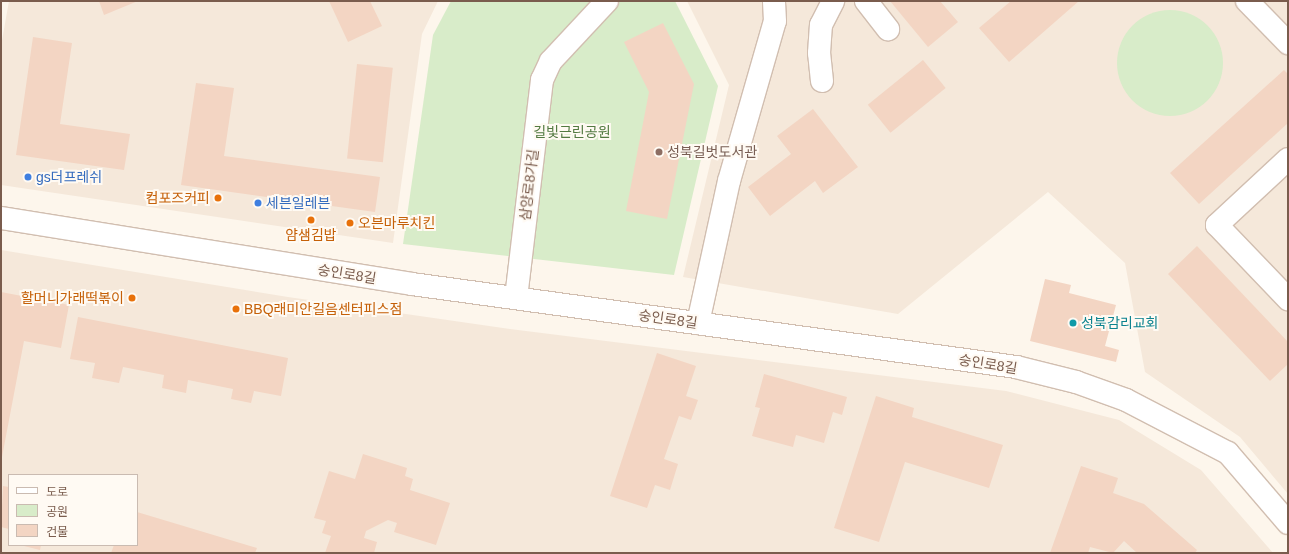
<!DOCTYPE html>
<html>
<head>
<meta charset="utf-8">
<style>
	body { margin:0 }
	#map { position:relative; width:1289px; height:554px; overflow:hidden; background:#fdf6ec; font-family:Arial,"Noto Sans KR",sans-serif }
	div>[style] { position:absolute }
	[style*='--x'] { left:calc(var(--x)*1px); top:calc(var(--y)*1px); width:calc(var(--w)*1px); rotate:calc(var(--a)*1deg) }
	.residential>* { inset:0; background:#f5e8da }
	.green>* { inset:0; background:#d8ecc9 }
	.round { border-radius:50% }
	.building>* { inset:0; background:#f3d5c3; transform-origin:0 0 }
	.roads { filter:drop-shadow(1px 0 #d1beb0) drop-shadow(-1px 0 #d1beb0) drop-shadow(0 1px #d1beb0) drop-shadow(0 -1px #d1beb0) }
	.minor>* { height:22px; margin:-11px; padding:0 11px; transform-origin:11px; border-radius:11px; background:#fff }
	.dots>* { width:11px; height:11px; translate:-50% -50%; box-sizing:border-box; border:2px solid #fffaf3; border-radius:50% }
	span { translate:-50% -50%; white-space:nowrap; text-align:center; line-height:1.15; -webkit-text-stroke:4px #fffaf3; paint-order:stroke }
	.park-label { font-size:14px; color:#537a41 }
	.education-label { font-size:14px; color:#785e54 }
	.left { translate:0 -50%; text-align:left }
	.shop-label { font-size:14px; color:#366cbe }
	.street-label { font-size:14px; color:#7a5c4d }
	.food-label { font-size:14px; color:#c56008 }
	.right { translate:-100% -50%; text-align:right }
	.culture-label { font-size:14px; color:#0d838f }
	.frame { position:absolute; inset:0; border:2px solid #7a5c4d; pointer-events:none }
	.legend { position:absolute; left:8px; top:474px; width:130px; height:72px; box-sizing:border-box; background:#fffaf3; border:1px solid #cabbb1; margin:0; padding:5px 7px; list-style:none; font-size:12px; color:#7a5c4d }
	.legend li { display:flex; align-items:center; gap:8px; height:20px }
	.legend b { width:20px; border:1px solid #cabbb1 }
</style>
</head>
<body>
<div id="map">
	<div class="residential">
		<i style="clip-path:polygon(9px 1px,438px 1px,422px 34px,393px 243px,1px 185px,1px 46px)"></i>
		<i style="clip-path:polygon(687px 1px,1288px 1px,1288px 494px,1240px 437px,1145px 372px,1125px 263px,1048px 192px,898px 314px,683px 277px,729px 85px)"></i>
		<i style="clip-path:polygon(evenodd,1px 250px,288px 297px,503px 328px,1006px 391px,1119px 420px,1201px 470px,1273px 553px,6px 553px,1px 552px,1px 250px,9px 475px,137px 475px,137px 545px,9px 545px,9px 475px)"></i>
	</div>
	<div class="green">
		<i style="clip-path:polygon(451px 1px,675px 1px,718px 86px,674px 275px,403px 244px,433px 35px)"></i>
		<i class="round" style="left:1117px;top:10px;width:106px;height:106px"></i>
	</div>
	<div class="building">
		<i style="clip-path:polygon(99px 1px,138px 1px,104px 15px)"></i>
		<i style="clip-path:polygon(329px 1px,370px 1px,382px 26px,348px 42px)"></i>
		<i style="clip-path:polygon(890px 1px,940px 1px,958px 22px,928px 47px)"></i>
		<i style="clip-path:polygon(1011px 1px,1079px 1px,1009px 62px,979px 28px)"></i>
		<i style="clip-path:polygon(663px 23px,694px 84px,667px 219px,626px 211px,649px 92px,624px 42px)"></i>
		<i style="clip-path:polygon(33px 37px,72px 43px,60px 124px,130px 134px,124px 170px,16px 155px)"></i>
		<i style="left:923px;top:60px;width:36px;height:71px;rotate:51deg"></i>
		<i style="left:357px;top:64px;width:36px;height:95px;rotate:6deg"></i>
		<i style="clip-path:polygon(1284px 70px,1288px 74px,1288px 123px,1199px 204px,1170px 173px)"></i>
		<i style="clip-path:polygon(196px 83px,234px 88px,224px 156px,380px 177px,375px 212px,181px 185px)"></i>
		<i style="clip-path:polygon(813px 109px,858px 167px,823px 193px,815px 181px,770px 216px,748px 187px,791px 154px,777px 136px)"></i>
		<i style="clip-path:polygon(1197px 246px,1288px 342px,1288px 364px,1270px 381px,1168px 274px)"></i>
		<i style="clip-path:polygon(1045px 279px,1071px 285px,1069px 293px,1116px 305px,1105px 346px,1119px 350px,1116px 362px,1030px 341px)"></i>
		<i style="clip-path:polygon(1px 292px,69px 305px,61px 348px,24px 341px,2px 457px)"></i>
		<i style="clip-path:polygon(78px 317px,288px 358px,281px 396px,254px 391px,251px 403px,231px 399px,233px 389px,188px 380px,186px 393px,162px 388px,164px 375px,123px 367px,119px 383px,92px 378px,95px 363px,70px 359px)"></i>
		<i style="clip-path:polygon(657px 353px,696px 366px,686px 396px,698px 400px,691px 420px,679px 416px,664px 459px,678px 464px,670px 490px,655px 485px,647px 508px,610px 496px)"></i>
		<i style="clip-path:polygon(764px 374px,847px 397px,842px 415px,833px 412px,824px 443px,796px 435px,793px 447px,752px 436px,760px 408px,755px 407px)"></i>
		<i style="clip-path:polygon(876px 396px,914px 408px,912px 417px,1003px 445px,989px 488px,905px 462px,879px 542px,834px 528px)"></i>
		<i style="clip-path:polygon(363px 454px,407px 468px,405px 476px,413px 479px,410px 490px,450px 503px,436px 545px,394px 532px,397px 523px,388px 520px,366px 531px,364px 538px,377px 542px,374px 553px,325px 553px,331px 536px,322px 533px,326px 521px,314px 518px,329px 471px,355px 479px)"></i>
		<i style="clip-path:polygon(1081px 466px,1118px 478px,1113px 493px,1144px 504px,1197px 550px,1195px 553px,1137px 553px,1124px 541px,1113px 553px,1090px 547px,1088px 553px,1050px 553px)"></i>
		<i style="clip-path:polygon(3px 486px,9px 487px,9px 529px,1px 527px)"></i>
		<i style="clip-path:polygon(137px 512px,257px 548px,255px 553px,111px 553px,114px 545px,137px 545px)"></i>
		<i style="clip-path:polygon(20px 545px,41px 545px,40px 550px)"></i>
	</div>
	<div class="roads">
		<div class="minor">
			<i style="--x:866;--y:1;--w:36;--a:52"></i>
			<i style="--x:1247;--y:1;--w:59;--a:45.7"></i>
			<i style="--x:822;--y:81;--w:28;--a:-96"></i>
			<i style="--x:819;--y:53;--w:28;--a:-86"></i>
			<i style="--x:821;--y:25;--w:27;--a:-63"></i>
			<i style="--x:1288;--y:159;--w:97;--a:137.1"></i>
			<i style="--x:1217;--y:225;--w:103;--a:46.2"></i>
			<i style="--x:1;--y:218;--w:416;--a:9.1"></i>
			<i style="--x:412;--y:284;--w:610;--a:7.82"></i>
			<i style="--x:1016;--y:367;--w:62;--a:14"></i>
			<i style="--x:1076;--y:382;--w:53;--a:19.8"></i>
			<i style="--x:1126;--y:400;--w:115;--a:27.5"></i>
			<i style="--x:1228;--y:453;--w:92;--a:49.4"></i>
			<i style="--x:516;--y:298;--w:220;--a:-83.2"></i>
			<i style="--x:542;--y:80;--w:21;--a:-65"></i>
			<i style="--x:551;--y:61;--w:82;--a:-47"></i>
			<i style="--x:698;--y:323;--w:145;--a:-77.7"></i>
			<i style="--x:729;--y:181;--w:166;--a:-74"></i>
			<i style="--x:775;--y:21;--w:20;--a:-93"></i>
		</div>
	</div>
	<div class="dots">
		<i style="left:659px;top:152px;background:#8d6e63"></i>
		<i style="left:28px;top:177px;background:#3f7fe0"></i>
		<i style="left:218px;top:198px;background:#e8710a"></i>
		<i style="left:258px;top:203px;background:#3f7fe0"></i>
		<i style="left:311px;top:220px;background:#e8710a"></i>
		<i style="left:350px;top:223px;background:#e8710a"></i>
		<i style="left:132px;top:298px;background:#e8710a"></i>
		<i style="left:236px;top:309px;background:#e8710a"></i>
		<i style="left:1073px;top:323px;background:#0f9aa8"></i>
	</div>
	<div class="park-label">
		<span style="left:572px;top:132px">길빛근린공원</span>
	</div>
	<div class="education-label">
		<span class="left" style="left:667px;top:152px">성북길벗도서관</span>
	</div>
	<div class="shop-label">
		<span class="left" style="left:36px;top:177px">gs더프레쉬</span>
		<span class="left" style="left:266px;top:203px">세븐일레븐</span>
	</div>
	<div class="street-label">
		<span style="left:529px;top:185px;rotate:-83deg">삼양로8가길</span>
		<span style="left:347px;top:274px;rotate:9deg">숭인로8길</span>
		<span style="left:668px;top:319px;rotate:8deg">숭인로8길</span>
		<span style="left:988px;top:364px;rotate:9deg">숭인로8길</span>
	</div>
	<div class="food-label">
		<span class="right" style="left:210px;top:198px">컴포즈커피</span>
		<span class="left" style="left:358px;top:223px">오븐마루치킨</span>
		<span style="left:311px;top:235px">얌샘김밥</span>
		<span class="right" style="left:124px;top:298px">할머니가래떡볶이</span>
		<span class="left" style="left:244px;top:309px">BBQ래미안길음센터피스점</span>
	</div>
	<div class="culture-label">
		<span class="left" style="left:1081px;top:323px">성북감리교회</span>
	</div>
	<div class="frame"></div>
	<ul class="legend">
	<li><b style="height:5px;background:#fff"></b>도로</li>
	<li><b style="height:11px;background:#d8ecc9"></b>공원</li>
	<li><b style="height:11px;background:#f3d5c3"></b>건물</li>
	</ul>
</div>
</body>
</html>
